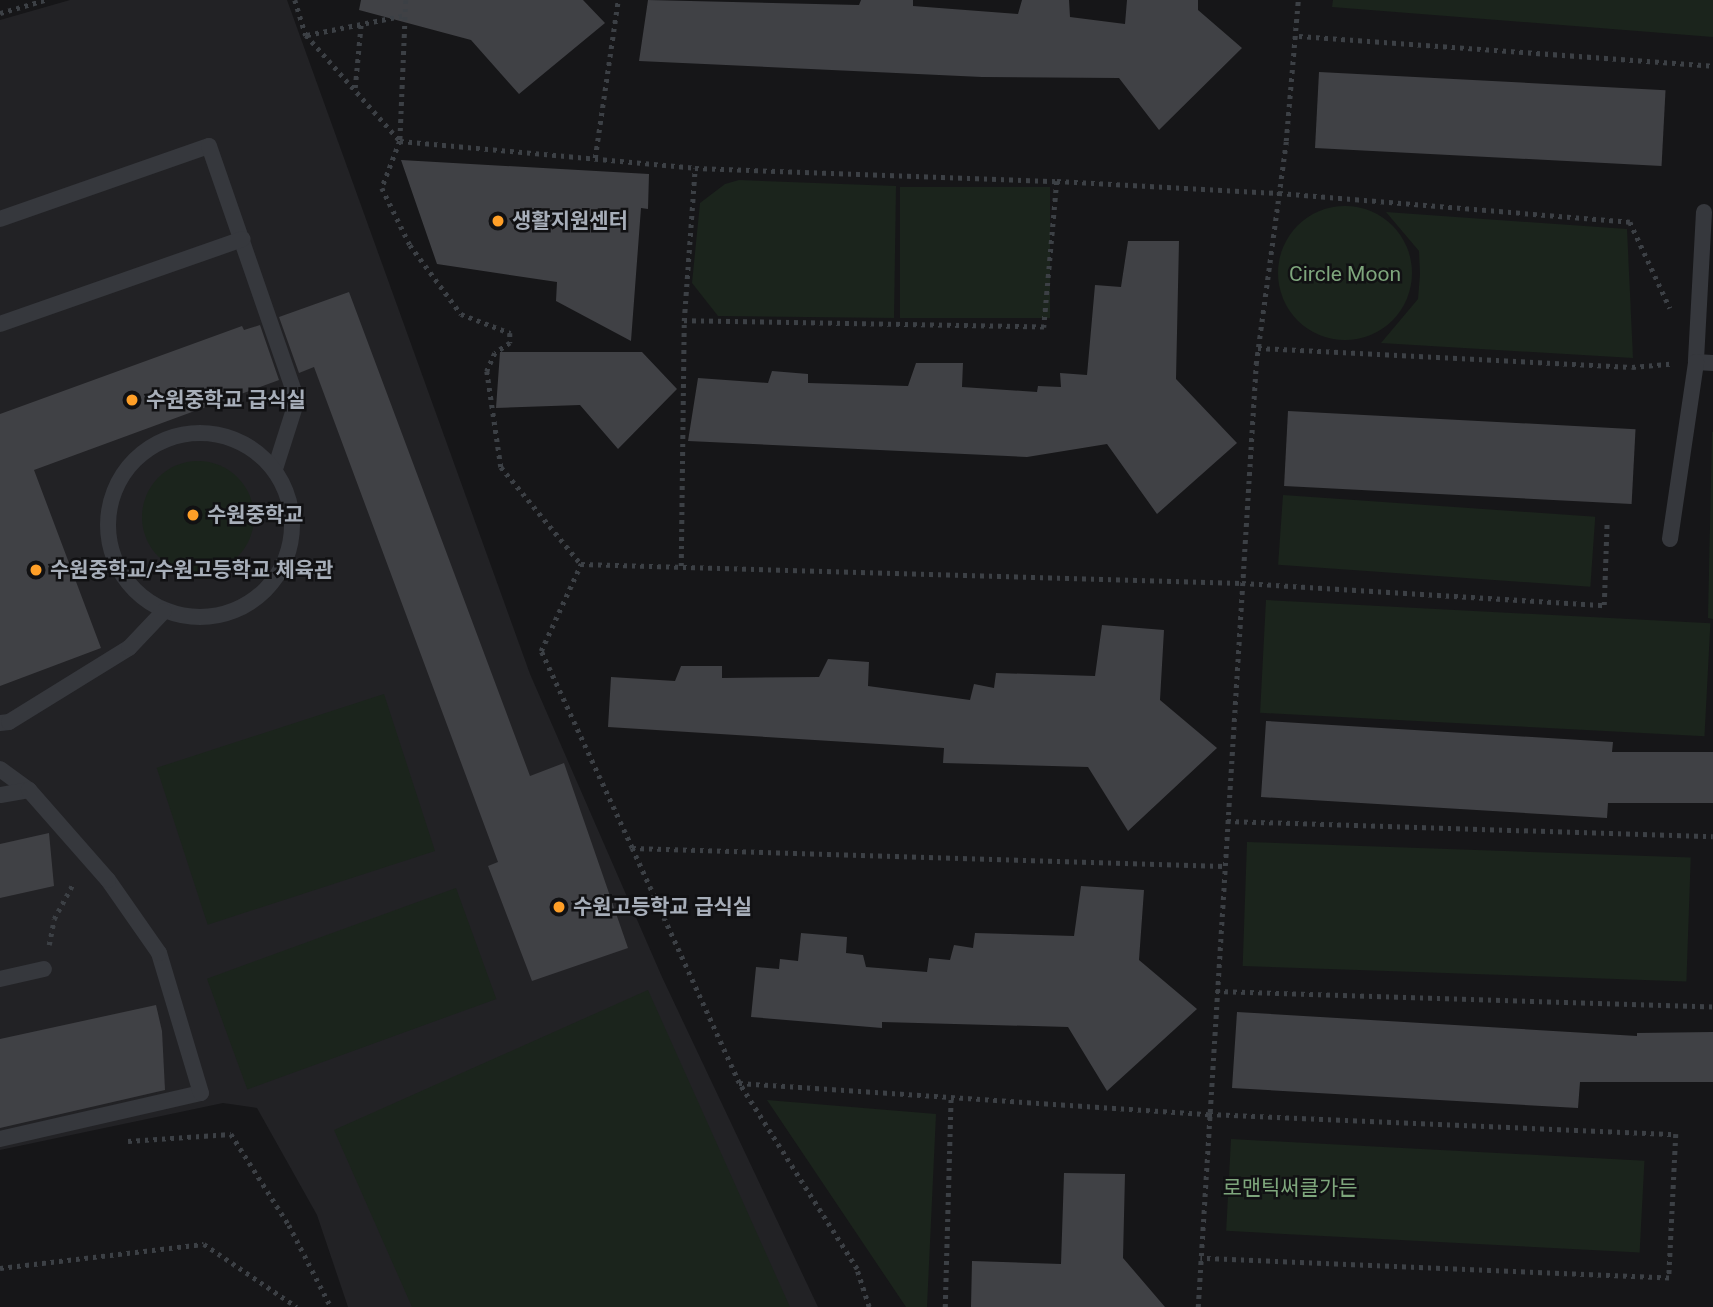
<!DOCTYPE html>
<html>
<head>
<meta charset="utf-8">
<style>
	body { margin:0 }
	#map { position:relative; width:1713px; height:1307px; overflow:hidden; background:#161618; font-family:Roboto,"Noto Sans KR",sans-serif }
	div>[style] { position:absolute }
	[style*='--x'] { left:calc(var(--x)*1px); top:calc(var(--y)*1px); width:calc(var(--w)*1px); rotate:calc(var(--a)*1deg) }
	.built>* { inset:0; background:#222225 }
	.green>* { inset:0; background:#1b241c; transform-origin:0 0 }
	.round { border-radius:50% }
	.building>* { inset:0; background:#404145; transform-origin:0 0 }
	.path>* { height:4.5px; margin-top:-2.25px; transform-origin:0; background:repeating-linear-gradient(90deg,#3c4045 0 3.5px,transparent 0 8.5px) }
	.lane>* { height:16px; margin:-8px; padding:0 8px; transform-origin:8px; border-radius:8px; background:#36383d }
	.lane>.ring { margin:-8px; padding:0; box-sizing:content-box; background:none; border:16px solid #36383d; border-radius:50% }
	.dots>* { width:19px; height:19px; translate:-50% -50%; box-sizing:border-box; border:4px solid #111113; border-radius:50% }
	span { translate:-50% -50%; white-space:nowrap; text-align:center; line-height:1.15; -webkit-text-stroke:5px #111113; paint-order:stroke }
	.poi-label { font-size:21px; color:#a7aeb9; font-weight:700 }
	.left { translate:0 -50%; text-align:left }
	.park-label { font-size:21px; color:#7ea67c }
</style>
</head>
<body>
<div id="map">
	<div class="built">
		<i style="clip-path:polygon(70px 0,287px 0,530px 674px,662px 977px,818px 1307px,348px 1307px,317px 1215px,257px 1108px,223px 1103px,0 1150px,0 20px)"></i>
	</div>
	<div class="green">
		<i style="clip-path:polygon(1333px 0,1713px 0,1713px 37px,1332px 7px)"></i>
		<i style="clip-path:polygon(739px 180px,896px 186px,894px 318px,718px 316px,692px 283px,700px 203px,725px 184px)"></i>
		<i style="left:900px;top:187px;width:150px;height:131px"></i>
		<i class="round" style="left:1278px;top:206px;width:134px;height:134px"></i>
		<i style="clip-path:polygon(1386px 212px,1627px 229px,1633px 358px,1381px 343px,1418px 299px,1420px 274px,1419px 251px)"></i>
		<i style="clip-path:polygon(1712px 432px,1713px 432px,1713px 619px,1708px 618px)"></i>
		<i class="round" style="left:142px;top:461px;width:112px;height:112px"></i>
		<i style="left:1283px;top:495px;width:313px;height:70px;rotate:4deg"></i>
		<i style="left:1266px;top:600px;width:445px;height:113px;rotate:3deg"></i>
		<i style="left:384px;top:694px;width:165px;height:239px;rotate:72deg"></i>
		<i style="left:1247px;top:842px;width:444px;height:124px;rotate:2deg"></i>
		<i style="left:456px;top:888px;width:118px;height:265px;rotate:70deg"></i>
		<i style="clip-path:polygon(648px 990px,790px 1307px,412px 1307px,334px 1130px)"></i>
		<i style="clip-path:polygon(767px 1100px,936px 1114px,927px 1307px,906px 1307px)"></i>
		<i style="left:1231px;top:1139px;width:414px;height:92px;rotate:3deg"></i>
	</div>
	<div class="building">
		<i style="clip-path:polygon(361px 0,583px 0,605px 23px,519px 94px,471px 40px,359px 10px)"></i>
		<i style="clip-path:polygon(648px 0,859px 5px,861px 0,913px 0,913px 6px,1018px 14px,1022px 0,1069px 0,1070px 17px,1125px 24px,1127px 0,1198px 0,1198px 10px,1242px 48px,1159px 130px,1119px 78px,982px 77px,639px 61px)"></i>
		<i style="left:1319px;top:72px;width:347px;height:76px;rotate:3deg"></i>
		<i style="clip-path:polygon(401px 160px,649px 174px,648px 209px,641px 208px,631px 341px,556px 301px,557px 282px,437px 264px)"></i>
		<i style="clip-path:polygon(1128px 241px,1179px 241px,1176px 379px,1237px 443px,1157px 514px,1107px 444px,1027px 457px,688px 441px,698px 378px,768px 383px,772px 371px,808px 374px,808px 383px,908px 386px,916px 363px,963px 363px,962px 387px,1037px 392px,1038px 386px,1061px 387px,1060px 373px,1087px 375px,1095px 285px,1121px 287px)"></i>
		<i style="clip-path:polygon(349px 292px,530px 776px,564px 763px,628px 948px,532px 981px,488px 866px,498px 862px,314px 367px,299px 373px,279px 317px)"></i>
		<i style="clip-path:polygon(260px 325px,279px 380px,34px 470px,101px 648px,0 686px,0 414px,242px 326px,244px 330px)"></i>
		<i style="clip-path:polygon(500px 352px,642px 352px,677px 389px,618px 449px,580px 405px,496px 408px)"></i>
		<i style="left:1288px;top:411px;width:348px;height:75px;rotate:3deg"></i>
		<i style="clip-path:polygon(1102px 625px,1164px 630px,1160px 700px,1217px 748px,1128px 831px,1088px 767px,943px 763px,944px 748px,608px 727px,611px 677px,675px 681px,681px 666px,722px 666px,722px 678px,819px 677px,828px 659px,869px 662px,868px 686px,970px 700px,974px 684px,994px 688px,996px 673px,1095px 676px)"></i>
		<i style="clip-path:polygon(1266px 721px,1613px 742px,1612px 752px,1713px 752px,1713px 803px,1608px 803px,1607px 818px,1261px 797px)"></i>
		<i style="clip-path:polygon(49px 833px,54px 886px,0 898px,0 844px)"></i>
		<i style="clip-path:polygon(1081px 886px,1144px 890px,1139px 960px,1197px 1009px,1107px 1091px,1068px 1027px,882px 1022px,882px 1028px,751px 1017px,756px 967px,779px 969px,780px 959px,798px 961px,801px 933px,847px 937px,846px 953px,863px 955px,866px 967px,927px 972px,929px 958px,950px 960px,954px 945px,973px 948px,975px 933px,1074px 936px)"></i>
		<i style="clip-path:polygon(156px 1005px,162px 1031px,165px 1090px,0 1128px,0 1039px)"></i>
		<i style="clip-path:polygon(1237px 1012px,1637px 1036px,1637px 1033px,1713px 1032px,1713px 1082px,1580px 1082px,1578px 1108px,1232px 1088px)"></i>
		<i style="clip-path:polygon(1064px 1173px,1125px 1174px,1123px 1258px,1165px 1307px,971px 1307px,972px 1261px,1061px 1264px)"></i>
	</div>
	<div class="path">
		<i style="--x:295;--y:0;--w:37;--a:73"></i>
		<i style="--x:306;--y:35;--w:142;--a:48.4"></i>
		<i style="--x:400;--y:141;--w:296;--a:5.2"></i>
		<i style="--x:406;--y:0;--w:141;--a:92.4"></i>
		<i style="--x:400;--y:141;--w:50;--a:111"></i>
		<i style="--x:382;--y:188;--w:64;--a:63.8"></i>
		<i style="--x:410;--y:245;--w:86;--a:53.5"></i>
		<i style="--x:461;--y:314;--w:53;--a:21.2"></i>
		<i style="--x:510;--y:333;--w:10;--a:90"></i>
		<i style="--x:510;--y:343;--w:18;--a:146"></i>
		<i style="--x:495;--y:353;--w:20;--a:114"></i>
		<i style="--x:487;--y:371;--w:97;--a:81.7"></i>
		<i style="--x:501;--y:467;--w:126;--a:50.5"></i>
		<i style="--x:0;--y:13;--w:47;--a:-16.1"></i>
		<i style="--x:307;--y:35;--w:101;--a:-11.4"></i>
		<i style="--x:1299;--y:36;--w:415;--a:4.1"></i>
		<i style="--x:355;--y:88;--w:65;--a:-84.7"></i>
		<i style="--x:595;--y:158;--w:160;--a:-81.7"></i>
		<i style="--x:1057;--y:181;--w:222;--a:3.1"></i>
		<i style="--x:1279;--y:193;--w:352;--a:4.7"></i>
		<i style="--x:1630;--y:222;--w:95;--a:65.1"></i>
		<i style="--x:1258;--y:348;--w:374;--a:2.9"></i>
		<i style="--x:1632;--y:367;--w:38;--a:-5"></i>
		<i style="--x:681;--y:566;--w:245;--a:-89.3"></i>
		<i style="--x:684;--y:321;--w:153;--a:-85.9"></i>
		<i style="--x:695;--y:168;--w:362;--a:2.1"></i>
		<i style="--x:1057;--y:181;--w:147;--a:95.1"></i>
		<i style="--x:1044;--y:327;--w:360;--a:-179"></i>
		<i style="--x:1227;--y:821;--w:486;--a:1.8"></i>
		<i style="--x:632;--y:848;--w:217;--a:-114.8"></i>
		<i style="--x:541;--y:651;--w:96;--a:-65.3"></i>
		<i style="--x:581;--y:564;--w:661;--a:1.65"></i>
		<i style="--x:1242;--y:583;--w:363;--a:3.5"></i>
		<i style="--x:1604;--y:605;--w:84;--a:-88"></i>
		<i style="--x:49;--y:945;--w:26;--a:-79"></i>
		<i style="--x:54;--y:919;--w:42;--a:-61.6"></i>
		<i style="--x:1216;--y:991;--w:497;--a:1.8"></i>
		<i style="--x:739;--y:1083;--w:471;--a:3.8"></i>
		<i style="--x:1209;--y:1114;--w:467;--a:2.5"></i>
		<i style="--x:1676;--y:1134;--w:144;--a:92.8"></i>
		<i style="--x:1669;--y:1278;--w:469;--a:-177.6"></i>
		<i style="--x:128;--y:1141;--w:103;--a:-3.9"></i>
		<i style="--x:231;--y:1134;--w:108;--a:57.5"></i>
		<i style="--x:289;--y:1225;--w:92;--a:62.9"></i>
		<i style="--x:0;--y:1268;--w:205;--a:-6.7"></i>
		<i style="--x:204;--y:1244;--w:112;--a:34.1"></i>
		<i style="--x:869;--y:1307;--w:40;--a:-108"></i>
		<i style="--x:857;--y:1269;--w:220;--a:-122.4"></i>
		<i style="--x:739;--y:1083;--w:258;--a:-114.5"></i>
		<i style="--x:632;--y:848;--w:592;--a:1.74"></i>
		<i style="--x:945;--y:1307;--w:210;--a:-88.4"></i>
		<i style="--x:1198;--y:1307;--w:945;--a:-86.48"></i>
		<i style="--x:1256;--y:364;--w:225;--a:-82.3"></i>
		<i style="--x:1286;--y:141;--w:142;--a:-85.1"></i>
	</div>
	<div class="lane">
		<i style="--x:1704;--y:212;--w:150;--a:93.1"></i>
		<i style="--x:1696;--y:362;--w:17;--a:3"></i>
		<i style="--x:0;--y:219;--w:221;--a:-19.3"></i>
		<i style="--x:209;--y:146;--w:269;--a:70.9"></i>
		<i style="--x:297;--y:400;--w:72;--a:107.7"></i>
		<i style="--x:0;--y:324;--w:257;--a:-19.3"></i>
		<i class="ring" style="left:108px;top:433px;width:168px;height:168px"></i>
		<i style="--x:1670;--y:539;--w:179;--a:-81.6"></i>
		<i style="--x:0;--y:723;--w:9;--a:-6"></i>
		<i style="--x:9;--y:722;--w:141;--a:-31.7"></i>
		<i style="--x:129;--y:648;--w:51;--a:-46.6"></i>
		<i style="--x:0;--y:769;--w:36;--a:36"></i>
		<i style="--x:29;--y:790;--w:29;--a:170"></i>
		<i style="--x:0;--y:979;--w:45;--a:-12.8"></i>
		<i style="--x:0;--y:1139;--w:206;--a:-12.9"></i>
		<i style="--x:201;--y:1093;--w:146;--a:-106.7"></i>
		<i style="--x:159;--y:953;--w:89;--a:-124.9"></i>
		<i style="--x:108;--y:880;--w:120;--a:-131.3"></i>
	</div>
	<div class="dots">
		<i style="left:498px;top:221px;background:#ff9f27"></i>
		<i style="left:132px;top:400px;background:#ff9f27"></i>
		<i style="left:193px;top:515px;background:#ff9f27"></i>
		<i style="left:36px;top:570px;background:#ff9f27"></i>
		<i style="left:559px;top:907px;background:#ff9f27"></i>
	</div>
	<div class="poi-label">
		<span class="left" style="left:512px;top:221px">생활지원센터</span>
		<span class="left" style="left:146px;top:400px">수원중학교 급식실</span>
		<span class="left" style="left:207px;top:515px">수원중학교</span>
		<span class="left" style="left:50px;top:570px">수원중학교/수원고등학교 체육관</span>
		<span class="left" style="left:573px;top:907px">수원고등학교 급식실</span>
	</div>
	<div class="park-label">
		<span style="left:1345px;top:274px">Circle Moon</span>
		<span style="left:1290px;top:1188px">로맨틱써클가든</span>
	</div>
</div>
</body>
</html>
